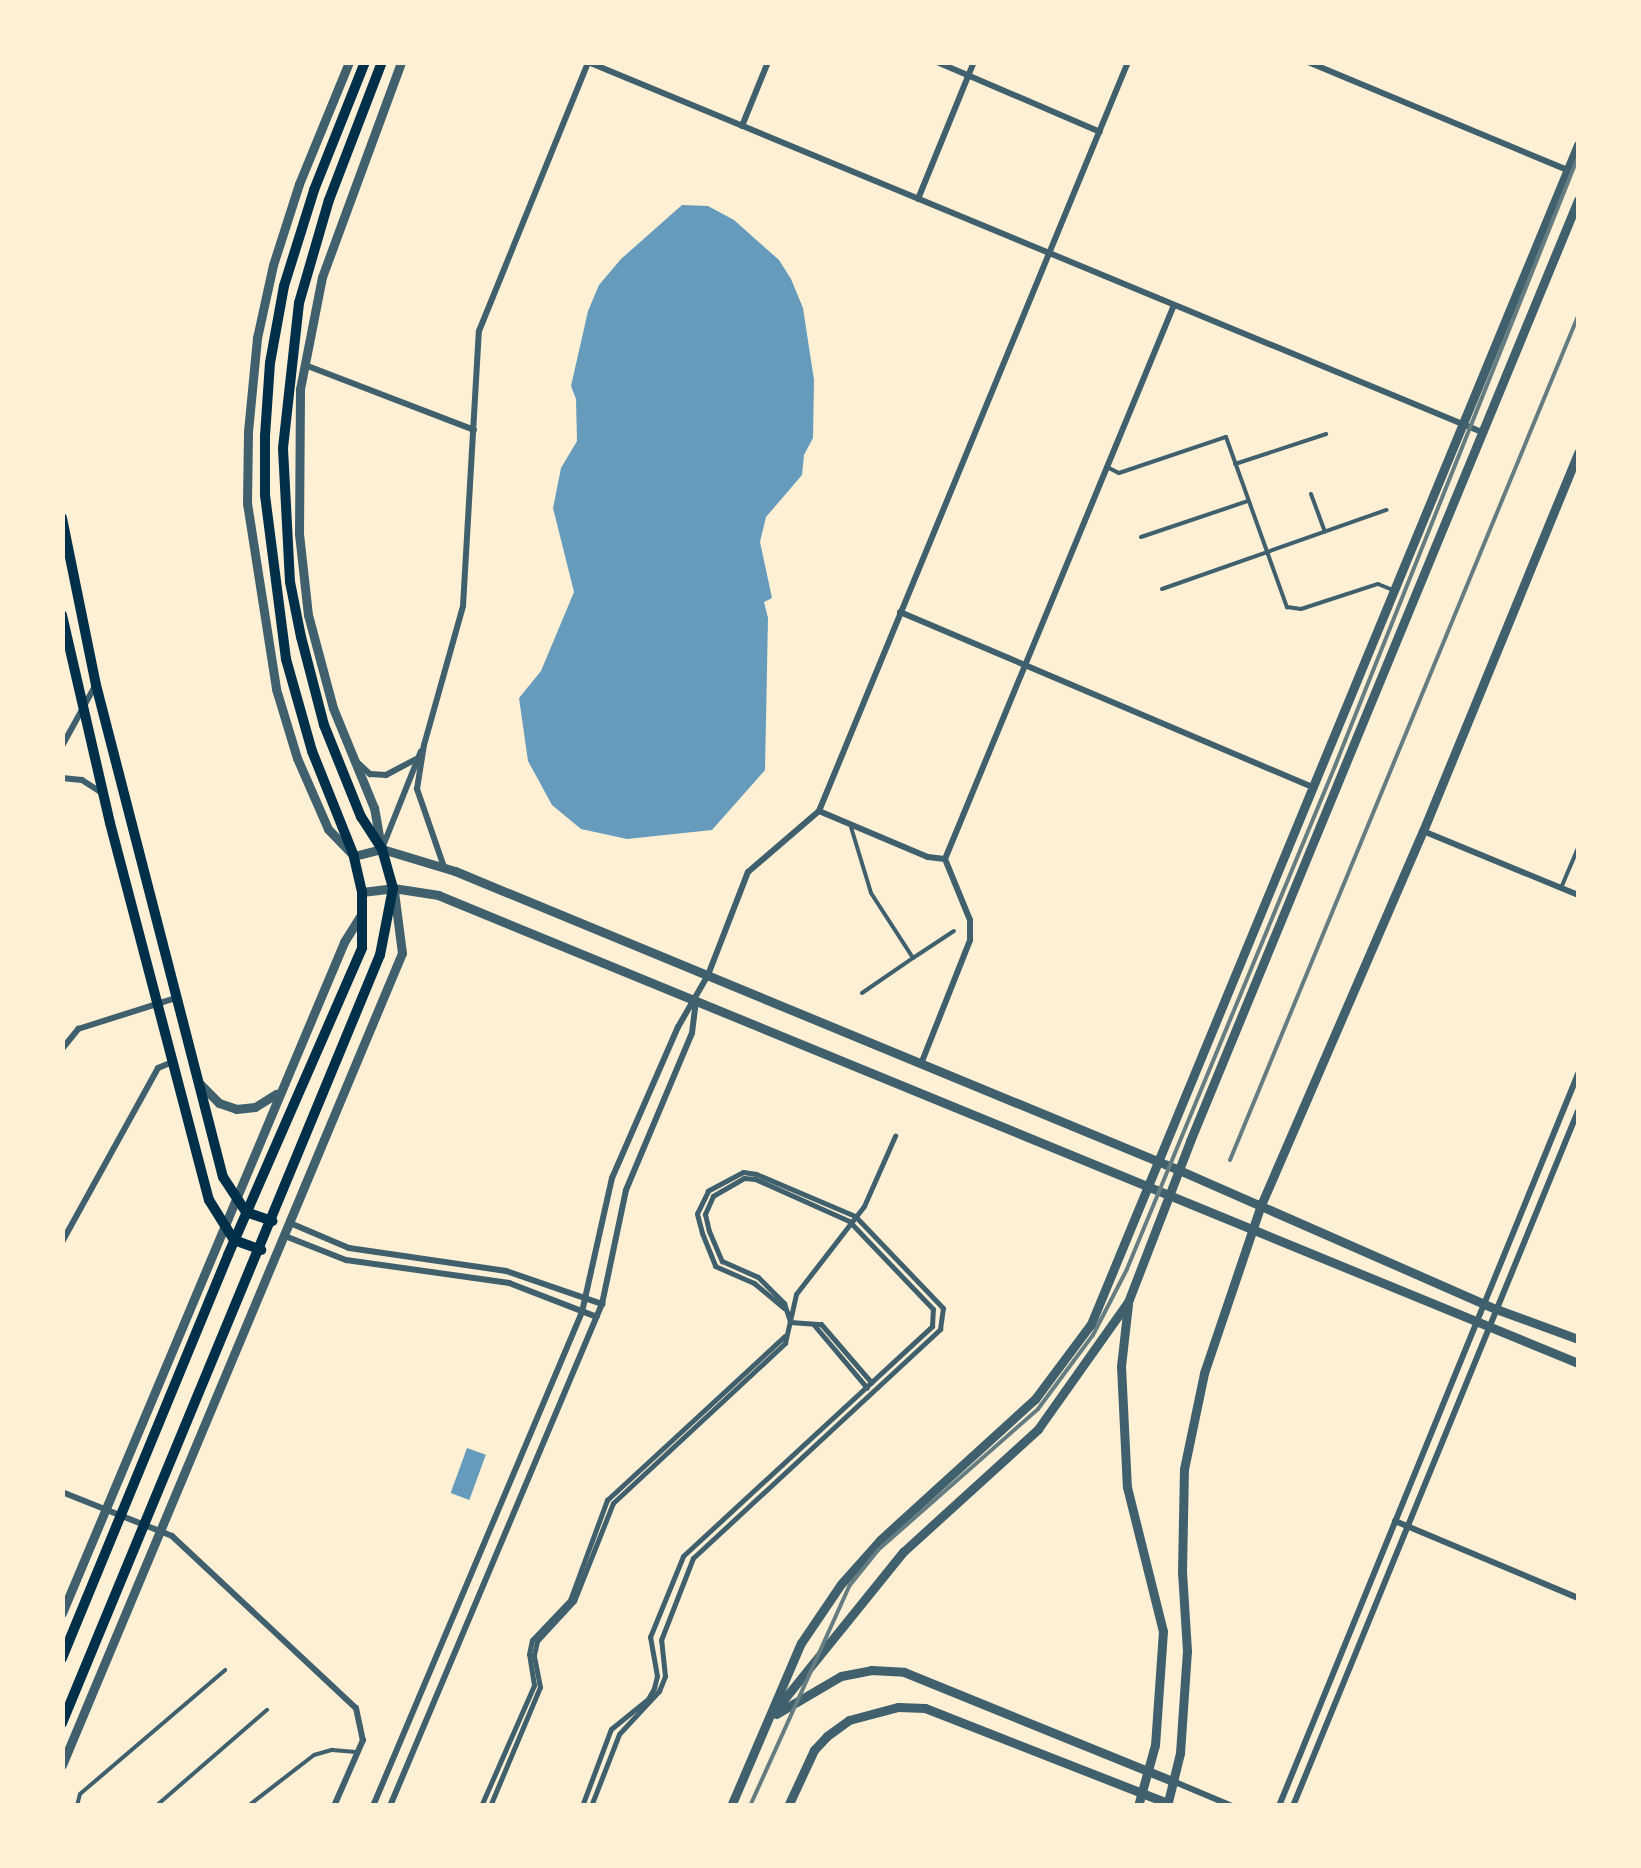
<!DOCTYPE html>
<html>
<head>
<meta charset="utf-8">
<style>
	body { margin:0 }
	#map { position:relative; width:1641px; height:1868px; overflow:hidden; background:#fdf0d5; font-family:"Public Sans",sans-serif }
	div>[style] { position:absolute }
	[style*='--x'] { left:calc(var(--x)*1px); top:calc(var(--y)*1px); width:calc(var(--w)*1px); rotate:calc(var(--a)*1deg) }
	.water>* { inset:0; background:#669bbc; transform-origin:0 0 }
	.service>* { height:4px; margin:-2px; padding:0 2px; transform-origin:2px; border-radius:2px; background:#3f606c }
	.pedestrian>* { height:5px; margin:-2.5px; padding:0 2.5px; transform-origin:2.5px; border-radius:2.5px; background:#3f606c }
	.minor>* { height:6px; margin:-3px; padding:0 3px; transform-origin:3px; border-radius:3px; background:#3f606c }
	.tertiary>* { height:9px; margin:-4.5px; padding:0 4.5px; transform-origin:4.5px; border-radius:4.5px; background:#3f606c }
	.secondary>* { height:10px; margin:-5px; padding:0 5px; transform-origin:5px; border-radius:5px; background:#003049 }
	.rail>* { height:4px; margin:-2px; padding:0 2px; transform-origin:2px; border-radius:2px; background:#657d81 }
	span { translate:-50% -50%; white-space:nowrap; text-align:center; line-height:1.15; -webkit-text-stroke:10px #fdf0d5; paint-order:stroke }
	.frame { position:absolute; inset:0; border:65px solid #fdf0d5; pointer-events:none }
</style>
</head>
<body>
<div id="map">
	<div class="water">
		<i style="clip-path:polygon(682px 205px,708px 206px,734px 220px,779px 260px,791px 279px,803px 308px,814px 380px,813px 438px,804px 455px,802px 475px,766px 517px,760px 542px,772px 598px,764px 602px,768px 618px,765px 770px,712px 830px,627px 839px,581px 829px,552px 805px,528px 761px,519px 698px,541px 671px,574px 592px,553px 508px,561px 468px,577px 441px,576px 399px,571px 386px,588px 311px,599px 285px,621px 259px)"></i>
		<i style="left:467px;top:1448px;width:20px;height:48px;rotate:20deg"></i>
	</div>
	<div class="service">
		<i style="--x:1235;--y:464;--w:96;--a:-18.2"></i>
		<i style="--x:1107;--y:467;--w:13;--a:27"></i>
		<i style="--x:1119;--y:473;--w:113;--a:-18.6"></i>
		<i style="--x:1226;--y:437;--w:181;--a:70.3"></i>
		<i style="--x:1287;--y:607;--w:14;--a:8"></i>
		<i style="--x:1301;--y:609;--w:81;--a:-18"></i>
		<i style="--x:1378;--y:584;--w:16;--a:22"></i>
		<i style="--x:1311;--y:494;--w:40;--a:69.8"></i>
		<i style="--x:1141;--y:537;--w:113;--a:-18.6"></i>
		<i style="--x:1162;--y:589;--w:238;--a:-19.4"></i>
		<i style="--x:851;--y:827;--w:69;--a:73.1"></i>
		<i style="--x:871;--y:893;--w:77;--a:57.1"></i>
		<i style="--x:913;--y:958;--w:49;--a:-33.4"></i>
		<i style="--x:1561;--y:888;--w:43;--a:-67"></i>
		<i style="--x:862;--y:993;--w:62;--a:-34.5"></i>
		<i style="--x:77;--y:1806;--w:12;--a:-76"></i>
		<i style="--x:80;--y:1794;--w:191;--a:-40.5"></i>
		<i style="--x:156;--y:1806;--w:147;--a:-40.9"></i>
		<i style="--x:248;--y:1806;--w:83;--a:-37.7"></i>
		<i style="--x:314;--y:1755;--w:19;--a:-16"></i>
		<i style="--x:332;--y:1750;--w:24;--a:5"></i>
	</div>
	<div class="pedestrian">
		<i style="--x:790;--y:1322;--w:31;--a:4"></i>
		<i style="--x:821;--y:1324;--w:77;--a:49.2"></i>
		<i style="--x:814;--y:1325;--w:82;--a:49.9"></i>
		<i style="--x:481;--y:1806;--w:132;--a:-66.3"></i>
		<i style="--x:534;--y:1685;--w:31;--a:-99"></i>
		<i style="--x:529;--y:1654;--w:14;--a:-78"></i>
		<i style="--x:532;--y:1640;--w:55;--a:-46.5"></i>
		<i style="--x:570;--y:1600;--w:107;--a:-69.7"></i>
		<i style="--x:607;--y:1500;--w:242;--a:-42.7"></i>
		<i style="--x:490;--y:1806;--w:129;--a:-67.2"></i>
		<i style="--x:540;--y:1687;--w:33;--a:-101"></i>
		<i style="--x:534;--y:1655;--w:14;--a:-78"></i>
		<i style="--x:537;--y:1641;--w:54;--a:-47.2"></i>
		<i style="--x:574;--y:1601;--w:105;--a:-68.3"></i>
		<i style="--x:613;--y:1503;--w:235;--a:-42.9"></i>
		<i style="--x:785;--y:1343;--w:50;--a:-77.3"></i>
		<i style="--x:796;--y:1294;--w:111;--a:-52.3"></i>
		<i style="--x:864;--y:1206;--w:77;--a:-66.1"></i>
		<i style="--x:582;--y:1806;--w:82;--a:-69.4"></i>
		<i style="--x:611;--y:1729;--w:48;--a:-39"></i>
		<i style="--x:648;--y:1699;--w:13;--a:-61"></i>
		<i style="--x:654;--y:1688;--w:12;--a:-76"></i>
		<i style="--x:657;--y:1676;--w:40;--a:-100"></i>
		<i style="--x:650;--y:1637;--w:87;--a:-67.8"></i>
		<i style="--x:683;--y:1556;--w:339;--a:-42.7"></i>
		<i style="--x:932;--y:1326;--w:17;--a:-87"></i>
		<i style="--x:933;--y:1309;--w:122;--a:-133.7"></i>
		<i style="--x:849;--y:1221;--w:103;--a:-155.9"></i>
		<i style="--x:755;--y:1179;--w:11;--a:-175"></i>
		<i style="--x:744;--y:1178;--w:36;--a:150"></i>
		<i style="--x:713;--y:1196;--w:20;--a:114"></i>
		<i style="--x:705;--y:1214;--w:17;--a:77"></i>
		<i style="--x:709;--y:1231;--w:33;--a:67"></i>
		<i style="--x:722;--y:1261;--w:39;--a:24"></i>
		<i style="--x:758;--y:1277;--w:37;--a:45"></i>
		<i style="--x:784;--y:1303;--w:20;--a:72"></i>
		<i style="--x:591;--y:1806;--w:77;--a:-68.7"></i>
		<i style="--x:619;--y:1734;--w:59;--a:-47.1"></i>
		<i style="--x:659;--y:1691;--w:16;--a:-68"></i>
		<i style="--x:665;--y:1676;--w:36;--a:-96"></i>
		<i style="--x:661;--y:1640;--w:88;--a:-68.7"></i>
		<i style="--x:693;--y:1558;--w:337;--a:-42.8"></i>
		<i style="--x:940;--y:1329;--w:21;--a:-82"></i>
		<i style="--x:943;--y:1308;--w:127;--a:-133.7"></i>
		<i style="--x:855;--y:1216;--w:108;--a:-157"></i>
		<i style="--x:756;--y:1174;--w:13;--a:-171"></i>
		<i style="--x:743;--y:1172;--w:40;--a:152"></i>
		<i style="--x:708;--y:1191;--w:25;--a:116"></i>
		<i style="--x:697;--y:1214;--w:20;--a:75"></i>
		<i style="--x:702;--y:1233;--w:35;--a:68"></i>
		<i style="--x:715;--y:1266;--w:43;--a:23.6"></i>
		<i style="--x:754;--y:1283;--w:39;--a:40"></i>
	</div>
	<div class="minor">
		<i style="--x:937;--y:62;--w:177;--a:23.2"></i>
		<i style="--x:1308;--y:62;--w:282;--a:22.6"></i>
		<i style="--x:742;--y:126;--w:69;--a:-67.9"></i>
		<i style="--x:918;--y:199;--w:148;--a:-67.8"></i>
		<i style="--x:305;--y:365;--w:181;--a:21"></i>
		<i style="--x:900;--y:612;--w:448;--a:23"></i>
		<i style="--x:62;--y:746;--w:68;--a:-61.2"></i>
		<i style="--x:357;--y:762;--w:18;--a:43"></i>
		<i style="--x:370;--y:774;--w:16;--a:4"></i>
		<i style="--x:386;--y:775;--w:34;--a:-28"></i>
		<i style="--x:62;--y:778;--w:20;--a:6"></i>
		<i style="--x:82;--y:780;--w:24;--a:33"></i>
		<i style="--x:819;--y:811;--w:118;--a:22.9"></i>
		<i style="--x:928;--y:857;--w:17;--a:7"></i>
		<i style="--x:1423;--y:831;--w:168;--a:22.4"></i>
		<i style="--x:383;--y:846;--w:102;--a:-68.2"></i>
		<i style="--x:444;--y:867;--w:83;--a:-109.1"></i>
		<i style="--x:417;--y:789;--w:45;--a:-81"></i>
		<i style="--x:424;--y:745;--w:144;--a:-74.3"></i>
		<i style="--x:463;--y:606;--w:275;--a:-86.7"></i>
		<i style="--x:479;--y:331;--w:290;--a:-67.9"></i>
		<i style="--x:588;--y:62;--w:970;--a:22.49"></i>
		<i style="--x:62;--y:1049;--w:26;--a:-51"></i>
		<i style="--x:78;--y:1029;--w:103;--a:-17.6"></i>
		<i style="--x:921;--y:1064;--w:133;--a:-68.4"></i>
		<i style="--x:970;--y:940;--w:20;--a:-90"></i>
		<i style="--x:970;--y:920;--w:66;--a:-112.3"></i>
		<i style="--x:945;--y:859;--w:599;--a:-67.54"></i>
		<i style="--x:290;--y:1223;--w:64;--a:23"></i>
		<i style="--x:349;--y:1248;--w:159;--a:8.3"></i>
		<i style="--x:506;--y:1271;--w:102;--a:19"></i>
		<i style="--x:285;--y:1236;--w:66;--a:21.5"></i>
		<i style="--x:346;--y:1260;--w:165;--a:8"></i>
		<i style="--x:509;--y:1283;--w:94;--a:21.1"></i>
		<i style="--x:62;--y:1242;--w:199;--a:-61.1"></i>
		<i style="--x:158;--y:1068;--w:15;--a:-23"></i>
		<i style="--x:62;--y:1492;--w:118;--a:21.8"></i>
		<i style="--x:172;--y:1536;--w:252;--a:43.1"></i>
		<i style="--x:356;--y:1708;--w:33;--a:78"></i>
		<i style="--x:363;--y:1740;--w:72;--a:113.7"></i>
		<i style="--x:1395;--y:1521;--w:199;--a:22.8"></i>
		<i style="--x:1175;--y:1782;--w:62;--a:22.8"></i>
		<i style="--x:373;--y:1806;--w:536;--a:-67.07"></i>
		<i style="--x:582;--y:1312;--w:137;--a:-77.4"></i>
		<i style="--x:612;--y:1178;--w:165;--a:-66.4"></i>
		<i style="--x:678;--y:1027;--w:60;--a:-60"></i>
		<i style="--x:708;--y:975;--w:110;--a:-68.8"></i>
		<i style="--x:748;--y:872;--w:94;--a:-40.7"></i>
		<i style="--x:819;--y:811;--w:810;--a:-67.58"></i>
		<i style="--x:390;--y:1806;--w:545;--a:-67.11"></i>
		<i style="--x:602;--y:1304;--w:116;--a:-78.1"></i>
		<i style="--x:626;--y:1190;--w:170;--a:-67.2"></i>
		<i style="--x:692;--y:1033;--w:32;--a:-83"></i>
		<i style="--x:1279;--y:1806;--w:791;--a:-67.78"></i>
		<i style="--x:1293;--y:1806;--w:751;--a:-67.7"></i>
	</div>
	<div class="tertiary">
		<i style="--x:349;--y:62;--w:132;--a:112.3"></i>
		<i style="--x:299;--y:184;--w:85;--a:107.8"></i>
		<i style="--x:273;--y:265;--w:75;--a:102.4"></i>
		<i style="--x:257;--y:338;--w:94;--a:95.5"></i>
		<i style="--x:248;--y:432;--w:71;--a:90.8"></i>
		<i style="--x:247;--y:503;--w:188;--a:81.1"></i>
		<i style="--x:276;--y:689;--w:72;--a:73.1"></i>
		<i style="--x:297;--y:758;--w:77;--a:66.4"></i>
		<i style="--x:328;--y:829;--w:37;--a:46"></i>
		<i style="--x:354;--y:856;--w:29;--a:-14"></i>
		<i style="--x:382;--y:849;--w:76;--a:16.8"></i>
		<i style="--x:455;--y:871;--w:783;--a:22.44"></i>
		<i style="--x:1179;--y:1170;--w:346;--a:23.7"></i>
		<i style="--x:1496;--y:1309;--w:87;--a:20.1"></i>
		<i style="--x:381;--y:847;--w:40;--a:-100"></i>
		<i style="--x:374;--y:808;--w:108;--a:-112.3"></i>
		<i style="--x:333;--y:708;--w:96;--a:-105"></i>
		<i style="--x:308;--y:615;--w:81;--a:-96.3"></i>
		<i style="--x:299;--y:534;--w:145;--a:-89.6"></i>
		<i style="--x:300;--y:389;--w:114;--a:-78.9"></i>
		<i style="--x:322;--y:277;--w:229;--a:-69.8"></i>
		<i style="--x:362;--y:892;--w:31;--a:-7"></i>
		<i style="--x:393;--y:888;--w:46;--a:8.8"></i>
		<i style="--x:438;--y:895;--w:1232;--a:22.32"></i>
		<i style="--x:200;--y:1084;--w:27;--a:45"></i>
		<i style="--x:219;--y:1103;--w:18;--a:19"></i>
		<i style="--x:236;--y:1109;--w:19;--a:-6"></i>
		<i style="--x:255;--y:1107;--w:25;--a:-32"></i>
		<i style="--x:1128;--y:1304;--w:62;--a:96.4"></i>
		<i style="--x:1121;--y:1366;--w:121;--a:87.2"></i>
		<i style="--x:1127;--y:1487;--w:148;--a:76"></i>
		<i style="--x:1163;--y:1631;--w:114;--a:94"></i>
		<i style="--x:1155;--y:1745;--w:63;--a:105.6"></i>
		<i style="--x:62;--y:1613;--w:728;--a:-67.2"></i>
		<i style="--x:344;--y:942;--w:34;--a:-58"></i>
		<i style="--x:777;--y:1708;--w:201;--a:-51.1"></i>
		<i style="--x:903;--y:1552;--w:183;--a:-42.3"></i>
		<i style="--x:1038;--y:1429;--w:156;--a:-54.7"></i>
		<i style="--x:1128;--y:1302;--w:173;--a:-68.9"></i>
		<i style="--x:1190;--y:1141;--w:1018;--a:-67.59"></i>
		<i style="--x:776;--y:1714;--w:75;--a:-30.3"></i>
		<i style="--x:841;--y:1676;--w:31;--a:-11"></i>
		<i style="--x:871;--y:1670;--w:33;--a:3"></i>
		<i style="--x:904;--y:1672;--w:292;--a:22.1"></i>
		<i style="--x:62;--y:1765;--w:880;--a:-67.28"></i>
		<i style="--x:402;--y:953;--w:63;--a:-97.4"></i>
		<i style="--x:731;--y:1806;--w:177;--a:-66.8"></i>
		<i style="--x:801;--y:1643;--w:71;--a:-55.9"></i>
		<i style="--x:841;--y:1584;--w:59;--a:-48.4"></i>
		<i style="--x:880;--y:1540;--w:210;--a:-42.3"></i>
		<i style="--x:1035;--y:1399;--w:94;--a:-53.3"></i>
		<i style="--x:1091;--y:1324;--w:1276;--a:-67.56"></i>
		<i style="--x:788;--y:1806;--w:62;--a:-65.1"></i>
		<i style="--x:814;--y:1750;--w:19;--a:-47"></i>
		<i style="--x:827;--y:1736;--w:27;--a:-36"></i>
		<i style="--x:849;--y:1720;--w:51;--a:-14.9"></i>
		<i style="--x:898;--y:1707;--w:27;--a:2"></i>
		<i style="--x:925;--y:1708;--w:261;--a:21.4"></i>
		<i style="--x:1167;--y:1806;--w:55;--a:-76.2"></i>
		<i style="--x:1180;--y:1753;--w:102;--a:-86.1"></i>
		<i style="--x:1187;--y:1651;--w:79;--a:-93.6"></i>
		<i style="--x:1182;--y:1572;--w:103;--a:-88.9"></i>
		<i style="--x:1184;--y:1469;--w:98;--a:-78.2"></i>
		<i style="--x:1204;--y:1373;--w:177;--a:-71.3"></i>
		<i style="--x:1261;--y:1205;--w:408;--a:-66.6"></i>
		<i style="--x:1423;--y:831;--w:409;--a:-67.7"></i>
	</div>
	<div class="secondary">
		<i style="--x:62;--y:518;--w:170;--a:78.5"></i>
		<i style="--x:96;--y:685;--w:508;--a:75.53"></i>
		<i style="--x:223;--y:1177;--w:42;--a:56.7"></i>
		<i style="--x:246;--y:1212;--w:28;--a:19"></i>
		<i style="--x:62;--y:615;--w:213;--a:77"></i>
		<i style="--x:110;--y:823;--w:390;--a:75.3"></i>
		<i style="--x:209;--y:1200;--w:47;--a:58"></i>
		<i style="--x:234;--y:1240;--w:29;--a:20"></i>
		<i style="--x:62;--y:1658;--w:436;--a:-67.6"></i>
		<i style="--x:228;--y:1255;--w:335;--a:-66.4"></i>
		<i style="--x:362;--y:948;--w:56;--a:-90"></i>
		<i style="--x:362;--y:892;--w:37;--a:-103"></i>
		<i style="--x:354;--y:856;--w:113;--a:-111.8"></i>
		<i style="--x:312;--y:751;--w:96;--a:-105.8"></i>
		<i style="--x:286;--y:659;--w:165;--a:-97.3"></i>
		<i style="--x:265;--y:495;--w:59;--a:-90"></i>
		<i style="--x:265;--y:436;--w:73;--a:-86.1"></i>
		<i style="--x:270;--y:363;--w:78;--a:-79.7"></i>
		<i style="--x:284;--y:286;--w:101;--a:-72.6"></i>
		<i style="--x:314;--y:190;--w:138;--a:-68.3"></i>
		<i style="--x:62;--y:1723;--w:831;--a:-67.51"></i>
		<i style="--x:380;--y:955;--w:68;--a:-79"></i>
		<i style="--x:393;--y:888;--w:41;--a:-105.8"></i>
		<i style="--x:382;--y:849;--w:38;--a:-123"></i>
		<i style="--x:361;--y:817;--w:99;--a:-111.9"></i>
		<i style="--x:324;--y:725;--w:91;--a:-104.6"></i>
		<i style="--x:301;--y:637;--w:56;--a:-101.3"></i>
		<i style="--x:290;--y:582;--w:134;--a:-93"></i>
		<i style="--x:283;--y:448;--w:146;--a:-83.7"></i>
		<i style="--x:299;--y:303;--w:107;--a:-73.8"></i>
		<i style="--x:329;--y:200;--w:148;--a:-69"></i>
	</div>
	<div class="rail">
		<i style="--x:1230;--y:1160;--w:913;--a:-67.59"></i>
		<i style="--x:750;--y:1806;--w:243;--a:-65.7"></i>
		<i style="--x:850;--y:1585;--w:45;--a:-51.3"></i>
		<i style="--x:878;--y:1550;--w:213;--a:-41.4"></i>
		<i style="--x:1038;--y:1409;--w:92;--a:-53.4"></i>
		<i style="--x:1093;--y:1335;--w:74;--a:-62.7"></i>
		<i style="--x:1127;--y:1269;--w:544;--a:-67.53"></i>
		<i style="--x:1335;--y:766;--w:656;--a:-68.25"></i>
	</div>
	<div class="frame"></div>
</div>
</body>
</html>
